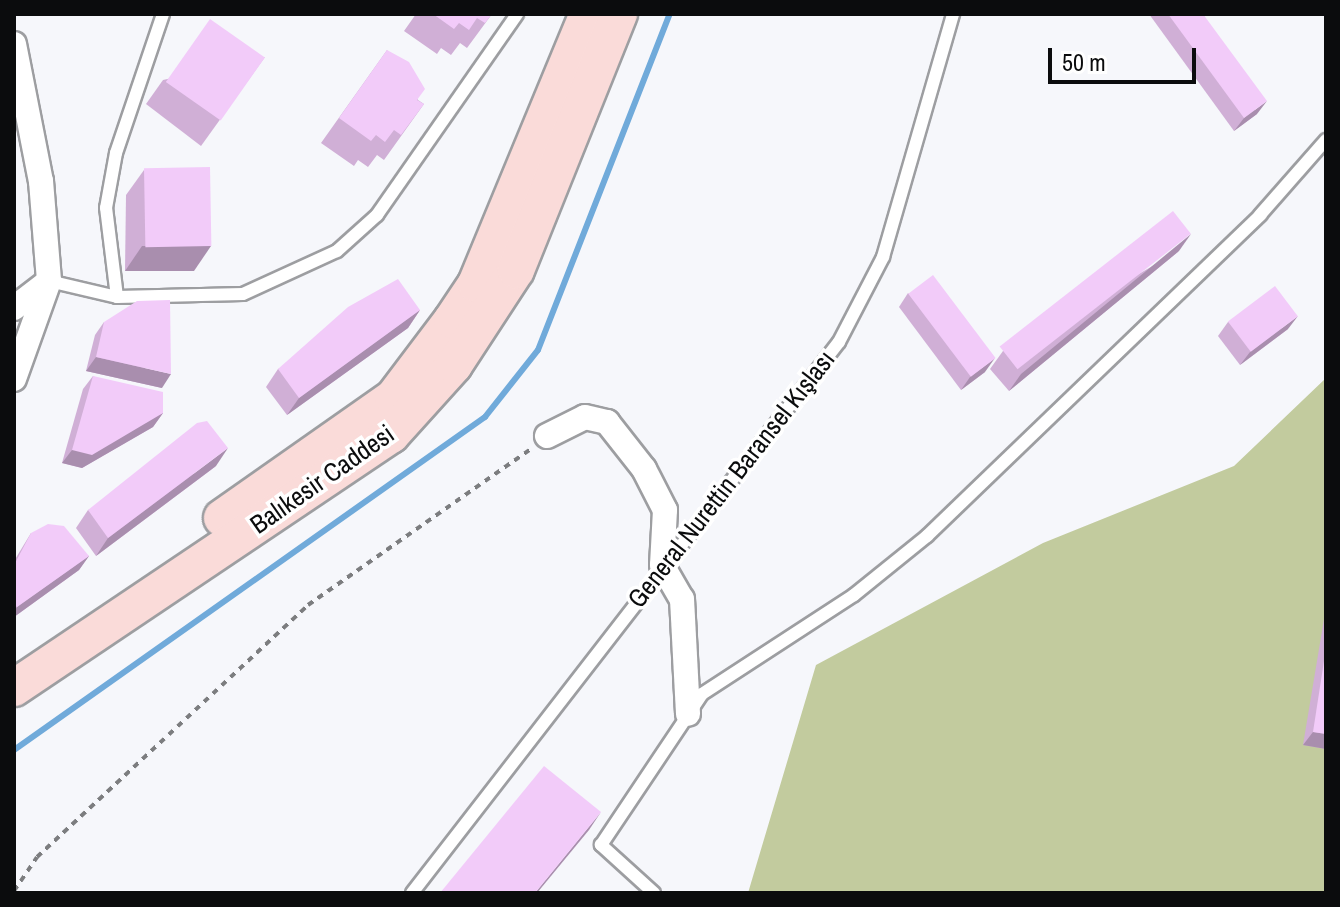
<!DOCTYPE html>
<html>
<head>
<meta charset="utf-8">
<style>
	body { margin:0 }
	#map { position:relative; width:1340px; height:907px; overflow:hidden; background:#f6f7fb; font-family:"Archivo Narrow",sans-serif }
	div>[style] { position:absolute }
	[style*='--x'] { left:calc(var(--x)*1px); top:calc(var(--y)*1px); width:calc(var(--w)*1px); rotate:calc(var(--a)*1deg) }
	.green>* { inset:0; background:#c2cb9e }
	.stream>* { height:6px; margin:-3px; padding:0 3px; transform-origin:3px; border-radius:3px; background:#70aada }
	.path>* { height:4px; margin-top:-2px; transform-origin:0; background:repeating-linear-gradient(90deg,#7c7d7f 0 6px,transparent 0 12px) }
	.roads { filter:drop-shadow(2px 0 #9d9ea1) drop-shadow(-2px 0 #9d9ea1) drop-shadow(0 2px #9d9ea1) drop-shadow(0 -2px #9d9ea1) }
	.service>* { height:12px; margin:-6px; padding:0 6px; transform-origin:6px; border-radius:6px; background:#fff }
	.minor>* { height:24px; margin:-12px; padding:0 12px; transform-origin:12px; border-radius:12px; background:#fff }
	.primary>* { height:36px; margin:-18px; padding:0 18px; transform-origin:18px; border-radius:18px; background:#fadbd9 }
	.wall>* { inset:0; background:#d0afd6 }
	.shaded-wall>* { inset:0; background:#a98eae }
	.building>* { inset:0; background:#f2cbf9; transform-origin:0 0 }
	span { translate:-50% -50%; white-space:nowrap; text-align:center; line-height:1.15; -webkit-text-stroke:7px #fff; paint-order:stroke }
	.street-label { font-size:26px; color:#0b0c0d }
	.frame { position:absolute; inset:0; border:16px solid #0b0c0d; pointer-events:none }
	.scale { position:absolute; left:1048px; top:48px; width:148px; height:36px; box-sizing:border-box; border:4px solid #0b0c0d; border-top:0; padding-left:10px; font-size:24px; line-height:28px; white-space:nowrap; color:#0b0c0d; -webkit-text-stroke:6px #fff; paint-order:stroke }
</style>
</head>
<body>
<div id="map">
	<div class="green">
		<i style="clip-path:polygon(1326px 378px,1326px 893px,748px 893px,816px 665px,1043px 543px,1234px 466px)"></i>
	</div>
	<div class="stream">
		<i style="--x:14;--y:750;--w:577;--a:-35.26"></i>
		<i style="--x:485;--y:417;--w:85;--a:-51.7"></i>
		<i style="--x:538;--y:350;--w:361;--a:-68.6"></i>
	</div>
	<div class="path">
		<i style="--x:14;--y:891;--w:41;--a:-55.9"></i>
		<i style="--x:37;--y:857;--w:370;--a:-42.9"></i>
		<i style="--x:308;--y:605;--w:274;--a:-35"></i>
	</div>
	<div class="roads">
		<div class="service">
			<i style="--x:49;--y:281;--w:70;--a:13.2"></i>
			<i style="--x:117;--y:297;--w:126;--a:-1.4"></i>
			<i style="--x:243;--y:294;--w:103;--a:-24.6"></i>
			<i style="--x:337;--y:251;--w:54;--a:-42"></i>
			<i style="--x:377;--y:215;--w:245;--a:-55.1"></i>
			<i style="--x:117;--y:297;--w:90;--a:-97"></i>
			<i style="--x:106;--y:208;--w:56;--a:-79.7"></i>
			<i style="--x:116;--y:153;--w:147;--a:-71.3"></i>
			<i style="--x:412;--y:893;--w:697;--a:-52.23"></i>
			<i style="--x:839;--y:342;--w:96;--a:-62.6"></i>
			<i style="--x:883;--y:257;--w:253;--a:-73.9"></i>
			<i style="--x:654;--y:893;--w:72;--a:-137.8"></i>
			<i style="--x:601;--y:845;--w:182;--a:-56.2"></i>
			<i style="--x:702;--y:694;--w:181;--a:-33.1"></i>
			<i style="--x:854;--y:595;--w:94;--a:-38.9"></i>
			<i style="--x:927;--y:536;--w:463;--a:-43.9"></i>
			<i style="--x:1260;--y:215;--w:100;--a:-48.7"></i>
		</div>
		<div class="minor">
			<i style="--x:14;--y:44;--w:140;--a:78.9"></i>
			<i style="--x:41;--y:181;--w:100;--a:85.4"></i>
			<i style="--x:49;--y:281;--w:104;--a:109.7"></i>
			<i style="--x:14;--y:308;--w:44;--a:-37.6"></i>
			<i style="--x:547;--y:436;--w:42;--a:-26.6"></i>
			<i style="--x:585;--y:417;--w:23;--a:13"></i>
			<i style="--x:607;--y:422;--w:60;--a:51.8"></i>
			<i style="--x:644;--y:469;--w:46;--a:62.9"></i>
			<i style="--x:665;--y:510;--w:55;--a:93.1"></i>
			<i style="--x:662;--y:565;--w:39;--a:60"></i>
			<i style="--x:682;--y:599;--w:115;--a:87"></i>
		</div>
		<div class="primary">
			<i style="--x:222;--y:518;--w:209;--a:-35.1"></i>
			<i style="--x:393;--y:398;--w:98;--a:-52.9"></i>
			<i style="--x:452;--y:320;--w:43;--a:-56.3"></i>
			<i style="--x:476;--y:284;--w:292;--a:-67.5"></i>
			<i style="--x:14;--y:688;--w:454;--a:-33.9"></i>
			<i style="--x:391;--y:435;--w:94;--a:-48"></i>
			<i style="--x:454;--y:365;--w:113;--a:-56.9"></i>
			<i style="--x:516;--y:270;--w:276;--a:-68.1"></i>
		</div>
	</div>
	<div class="wall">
		<i style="clip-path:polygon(416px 14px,492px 14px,467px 48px,460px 43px,451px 55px,441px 48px,437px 54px,404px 31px)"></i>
		<i style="clip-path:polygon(1149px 14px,1203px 14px,1257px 114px,1234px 131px)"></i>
		<i style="clip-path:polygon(387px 50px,418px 100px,424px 104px,384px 160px,377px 155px,368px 167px,358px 160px,354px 166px,321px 143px)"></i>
		<i style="clip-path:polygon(265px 57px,201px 146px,146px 104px,163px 80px)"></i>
		<i style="clip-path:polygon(144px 170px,194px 271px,125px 271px,126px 195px)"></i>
		<i style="clip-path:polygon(1179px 251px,1009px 391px,990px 369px,1003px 351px)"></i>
		<i style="clip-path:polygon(908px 293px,985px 372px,961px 390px,899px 307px)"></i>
		<i style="clip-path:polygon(420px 310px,408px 328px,287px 415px,266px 387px,278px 369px)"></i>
		<i style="clip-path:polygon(104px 322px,162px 388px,86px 371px,95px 335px)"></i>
		<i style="clip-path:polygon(1228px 322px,1288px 329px,1240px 365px,1218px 336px)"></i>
		<i style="clip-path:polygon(93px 376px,163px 413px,153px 427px,82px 468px,62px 463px,83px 389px)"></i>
		<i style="clip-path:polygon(216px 466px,96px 556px,76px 528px,88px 510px)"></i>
		<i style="clip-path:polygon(31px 533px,89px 556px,79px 570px,14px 617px,14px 561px)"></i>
		<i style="clip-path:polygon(1326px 607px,1326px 749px,1303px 745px)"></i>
	</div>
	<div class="shaded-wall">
		<i style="clip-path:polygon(1267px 101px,1257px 114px,1234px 131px,1244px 118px)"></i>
		<i style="clip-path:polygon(1191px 234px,1179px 251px,1009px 391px,1021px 374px)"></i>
		<i style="clip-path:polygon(142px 246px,211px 246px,194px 271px,125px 271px)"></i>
		<i style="clip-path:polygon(420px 310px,408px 328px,287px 415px,299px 398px)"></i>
		<i style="clip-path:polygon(1298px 316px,1288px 329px,1240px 365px,1250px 352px)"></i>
		<i style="clip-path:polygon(96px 357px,171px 374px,162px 388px,86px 371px)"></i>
		<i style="clip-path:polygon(995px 358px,985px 372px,961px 390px,970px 377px)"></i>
		<i style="clip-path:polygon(163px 413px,153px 427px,82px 468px,62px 463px,72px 450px)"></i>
		<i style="clip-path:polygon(228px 448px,216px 466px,96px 556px,108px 538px)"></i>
		<i style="clip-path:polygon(89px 556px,79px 570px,14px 617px,14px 612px,17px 607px)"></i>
		<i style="clip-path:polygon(1313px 732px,1326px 734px,1326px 749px,1303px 745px)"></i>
		<i style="clip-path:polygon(601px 812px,589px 830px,537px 893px,535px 893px)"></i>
	</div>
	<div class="building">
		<i style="clip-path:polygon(433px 14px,492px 14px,485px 23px,477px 18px,469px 30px,459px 23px,454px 29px)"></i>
		<i style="clip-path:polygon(1168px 14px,1203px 14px,1267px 101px,1244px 118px)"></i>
		<i style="left:210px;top:19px;width:67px;height:77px;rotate:35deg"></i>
		<i style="clip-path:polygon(387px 50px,409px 62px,425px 89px,417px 100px,424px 104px,401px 135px,394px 130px,385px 142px,376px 135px,371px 141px,339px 118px)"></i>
		<i style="left:210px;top:167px;width:79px;height:66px;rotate:89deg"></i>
		<i style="left:1173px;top:211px;width:29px;height:220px;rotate:52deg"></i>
		<i style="left:933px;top:275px;width:104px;height:31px;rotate:53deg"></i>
		<i style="clip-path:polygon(398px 279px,420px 310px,299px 398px,278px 369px,348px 307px)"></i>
		<i style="left:1275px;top:286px;width:38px;height:59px;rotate:53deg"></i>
		<i style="clip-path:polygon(170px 300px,171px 374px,96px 357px,104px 322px,137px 301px)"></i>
		<i style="clip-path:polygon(93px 376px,163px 392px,163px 413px,92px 455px,72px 450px)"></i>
		<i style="clip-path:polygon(207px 421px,228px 448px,108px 538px,88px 510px,197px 423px)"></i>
		<i style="clip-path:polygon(48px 524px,64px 526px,89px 556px,17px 607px,14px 605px,14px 565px,31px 533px)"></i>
		<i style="clip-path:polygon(1326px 648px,1326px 734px,1313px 732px)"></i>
		<i style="clip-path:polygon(544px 766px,601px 812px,535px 893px,440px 893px)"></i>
	</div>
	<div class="street-label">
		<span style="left:322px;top:479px;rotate:-35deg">Balıkesir Caddesi</span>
		<span style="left:731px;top:479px;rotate:-52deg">General Nurettin Baransel Kışlası</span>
	</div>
	<div class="frame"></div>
	<div class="scale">50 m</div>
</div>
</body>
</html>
